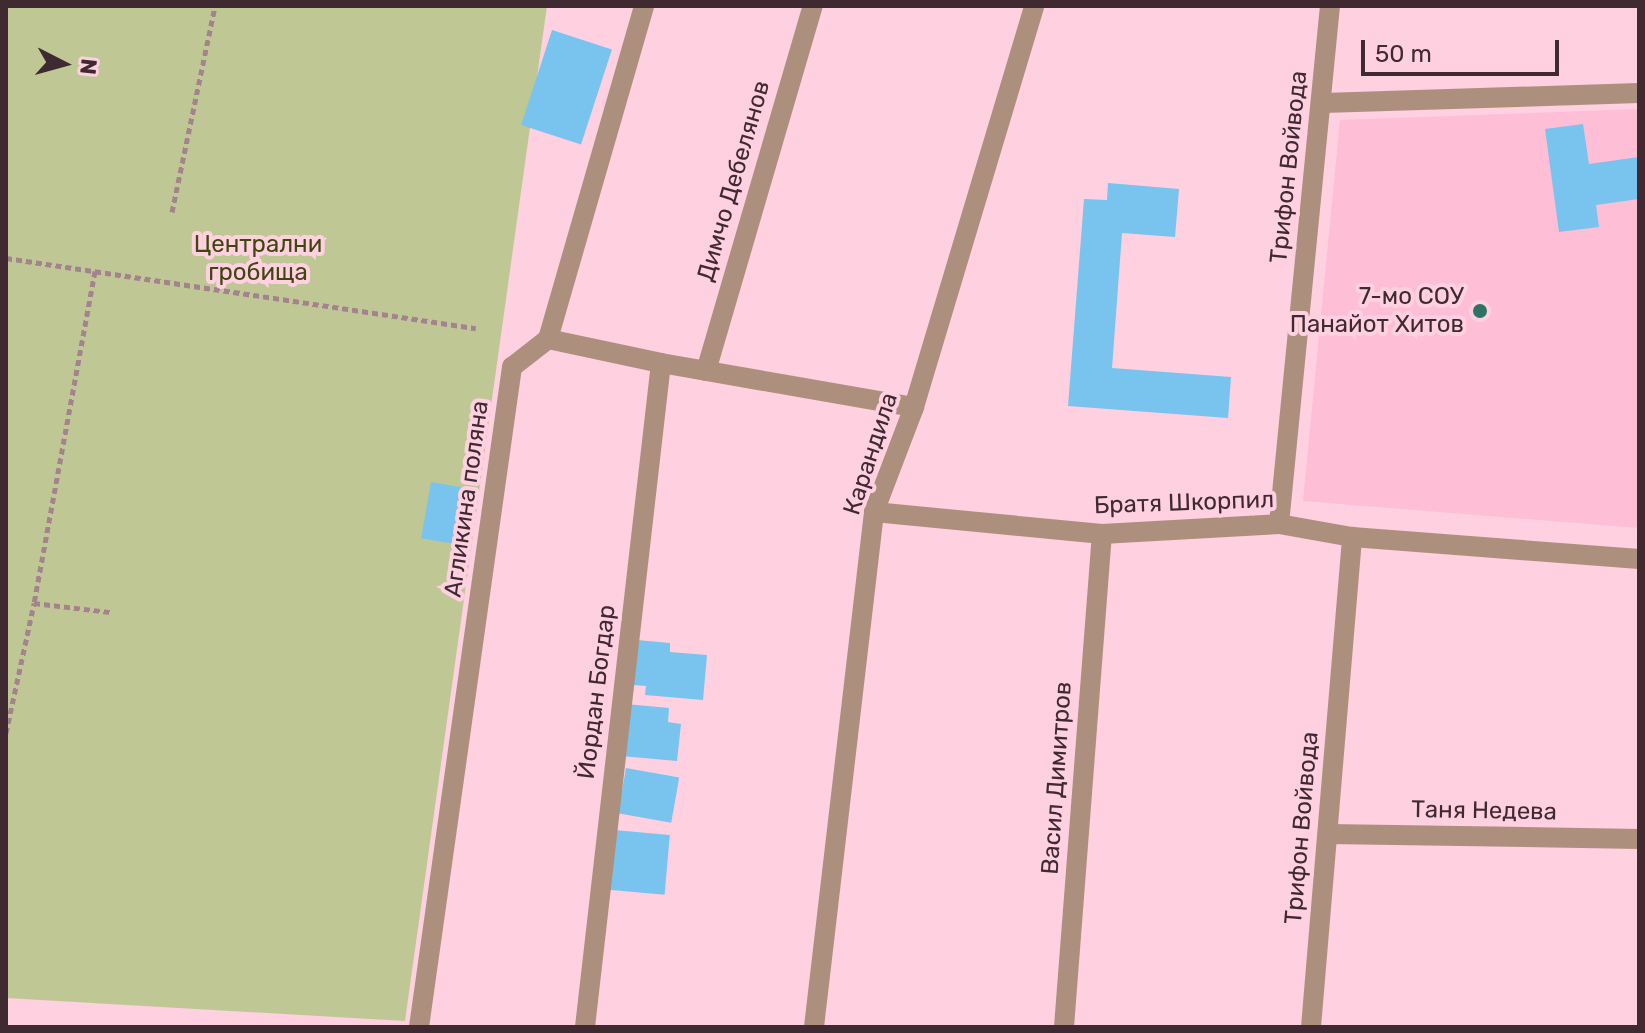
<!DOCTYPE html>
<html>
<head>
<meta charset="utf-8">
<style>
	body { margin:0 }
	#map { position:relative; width:1645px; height:1033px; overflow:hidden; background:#fed0e0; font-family:Rubik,sans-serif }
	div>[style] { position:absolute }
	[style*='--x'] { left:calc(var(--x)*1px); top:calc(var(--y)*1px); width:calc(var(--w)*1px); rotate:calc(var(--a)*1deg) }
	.built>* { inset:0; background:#febed5 }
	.green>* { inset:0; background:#bfc895 }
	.building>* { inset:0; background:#79c3ef; transform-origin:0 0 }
	.path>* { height:5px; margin-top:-2.5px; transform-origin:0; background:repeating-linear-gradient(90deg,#a4828e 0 6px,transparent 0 10px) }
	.minor>* { height:20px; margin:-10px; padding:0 10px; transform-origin:10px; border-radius:10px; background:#ac907d }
	.dots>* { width:22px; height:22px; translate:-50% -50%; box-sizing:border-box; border:4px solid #fed0e0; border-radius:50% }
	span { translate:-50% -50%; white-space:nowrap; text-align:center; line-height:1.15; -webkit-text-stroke:8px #fed0e0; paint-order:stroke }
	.street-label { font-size:24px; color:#3f2a32 }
	.park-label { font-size:24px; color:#3f460e }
	.poi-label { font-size:24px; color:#3f2a32 }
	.right { translate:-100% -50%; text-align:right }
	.frame { position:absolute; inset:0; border:8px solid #3f2a32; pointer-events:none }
	.north { position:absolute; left:24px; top:24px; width:80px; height:80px; -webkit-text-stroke:6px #fed0e0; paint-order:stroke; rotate:96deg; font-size:22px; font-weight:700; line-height:32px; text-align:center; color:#3f2a32 }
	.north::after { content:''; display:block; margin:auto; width:28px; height:36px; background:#3f2a32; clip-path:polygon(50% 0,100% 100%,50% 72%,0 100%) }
	.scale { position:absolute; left:1361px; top:40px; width:198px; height:36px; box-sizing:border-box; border:4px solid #3f2a32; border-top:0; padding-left:10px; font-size:24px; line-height:28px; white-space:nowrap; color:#3f2a32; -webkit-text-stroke:6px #fed0e0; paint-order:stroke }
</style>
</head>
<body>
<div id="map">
	<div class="built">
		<i style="clip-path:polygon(1639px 109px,1639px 528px,1303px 501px,1340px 120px)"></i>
	</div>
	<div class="green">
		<i style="clip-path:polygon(6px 6px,547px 6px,405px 1021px,6px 998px)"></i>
	</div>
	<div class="building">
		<i style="left:552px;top:30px;width:63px;height:100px;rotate:18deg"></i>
		<i style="clip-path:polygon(1583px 124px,1589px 164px,1639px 157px,1639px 199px,1596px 205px,1599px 227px,1559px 232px,1545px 129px)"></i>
		<i style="clip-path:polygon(1108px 183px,1179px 189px,1175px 237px,1122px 233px,1112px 368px,1231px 377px,1228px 418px,1068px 406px,1084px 199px,1107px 200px)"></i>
		<i style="left:431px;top:482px;width:35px;height:57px;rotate:10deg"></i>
		<i style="clip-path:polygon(637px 640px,670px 643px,670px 652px,707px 655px,703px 700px,645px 695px,646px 686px,633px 685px)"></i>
		<i style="clip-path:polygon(626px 704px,669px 708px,668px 722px,681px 724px,677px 761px,621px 756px)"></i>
		<i style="left:626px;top:768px;width:54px;height:46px;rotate:10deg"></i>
		<i style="left:614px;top:830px;width:56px;height:60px;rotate:5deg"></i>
	</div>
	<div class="path">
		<i style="--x:172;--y:212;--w:210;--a:-78.2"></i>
		<i style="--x:6;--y:258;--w:475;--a:8.5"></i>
		<i style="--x:95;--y:271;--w:338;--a:100.4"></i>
		<i style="--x:34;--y:603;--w:77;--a:6.8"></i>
		<i style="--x:6;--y:733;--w:133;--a:-77.8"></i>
	</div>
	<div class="minor">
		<i style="--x:1323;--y:103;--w:316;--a:-1.8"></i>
		<i style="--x:548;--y:339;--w:116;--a:12"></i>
		<i style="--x:661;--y:363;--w:257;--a:9.9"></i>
		<i style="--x:706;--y:371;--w:380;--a:-73.7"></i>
		<i style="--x:874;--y:512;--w:229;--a:5.5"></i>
		<i style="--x:1102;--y:534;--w:177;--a:-3.2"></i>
		<i style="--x:1279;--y:524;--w:74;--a:10.1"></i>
		<i style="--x:1352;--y:537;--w:288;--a:4.4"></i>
		<i style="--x:1279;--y:524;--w:521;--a:-84.38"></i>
		<i style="--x:1328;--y:834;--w:311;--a:0.9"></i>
		<i style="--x:419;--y:1027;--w:667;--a:-81.98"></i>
		<i style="--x:512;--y:367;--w:46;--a:-37.9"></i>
		<i style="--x:548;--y:339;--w:347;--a:-73.9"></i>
		<i style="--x:585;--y:1027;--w:668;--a:-83.47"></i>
		<i style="--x:814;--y:1027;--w:518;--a:-83.35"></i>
		<i style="--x:874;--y:512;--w:112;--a:-69.1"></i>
		<i style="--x:914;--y:407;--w:419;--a:-73.3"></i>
		<i style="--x:1064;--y:1027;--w:494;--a:-85.6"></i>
		<i style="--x:1311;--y:1027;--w:492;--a:-85.2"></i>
	</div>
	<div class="dots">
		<i style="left:1480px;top:311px;background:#307263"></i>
	</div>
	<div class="street-label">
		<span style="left:1289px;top:167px;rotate:-84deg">Трифон Войвода</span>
		<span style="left:734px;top:181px;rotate:-74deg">Димчо Дебелянов</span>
		<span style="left:871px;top:454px;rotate:-72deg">Карандила</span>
		<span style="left:467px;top:499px;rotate:-82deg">Агликина поляна</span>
		<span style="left:1184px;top:503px;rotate:-2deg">Братя Шкорпил</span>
		<span style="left:597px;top:692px;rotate:-83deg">Йордан Богдар</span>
		<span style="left:1057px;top:778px;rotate:-86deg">Васил Димитров</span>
		<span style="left:1484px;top:811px;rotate:1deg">Таня Недева</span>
		<span style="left:1302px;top:828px;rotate:-85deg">Трифон Войвода</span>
	</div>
	<div class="park-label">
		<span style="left:258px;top:259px">Централни<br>гробища</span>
	</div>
	<div class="poi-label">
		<span class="right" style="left:1464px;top:311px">7-мо СОУ<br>Панайот Хитов</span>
	</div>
	<div class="frame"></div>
	<div class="north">N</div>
	<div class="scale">50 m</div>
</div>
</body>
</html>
